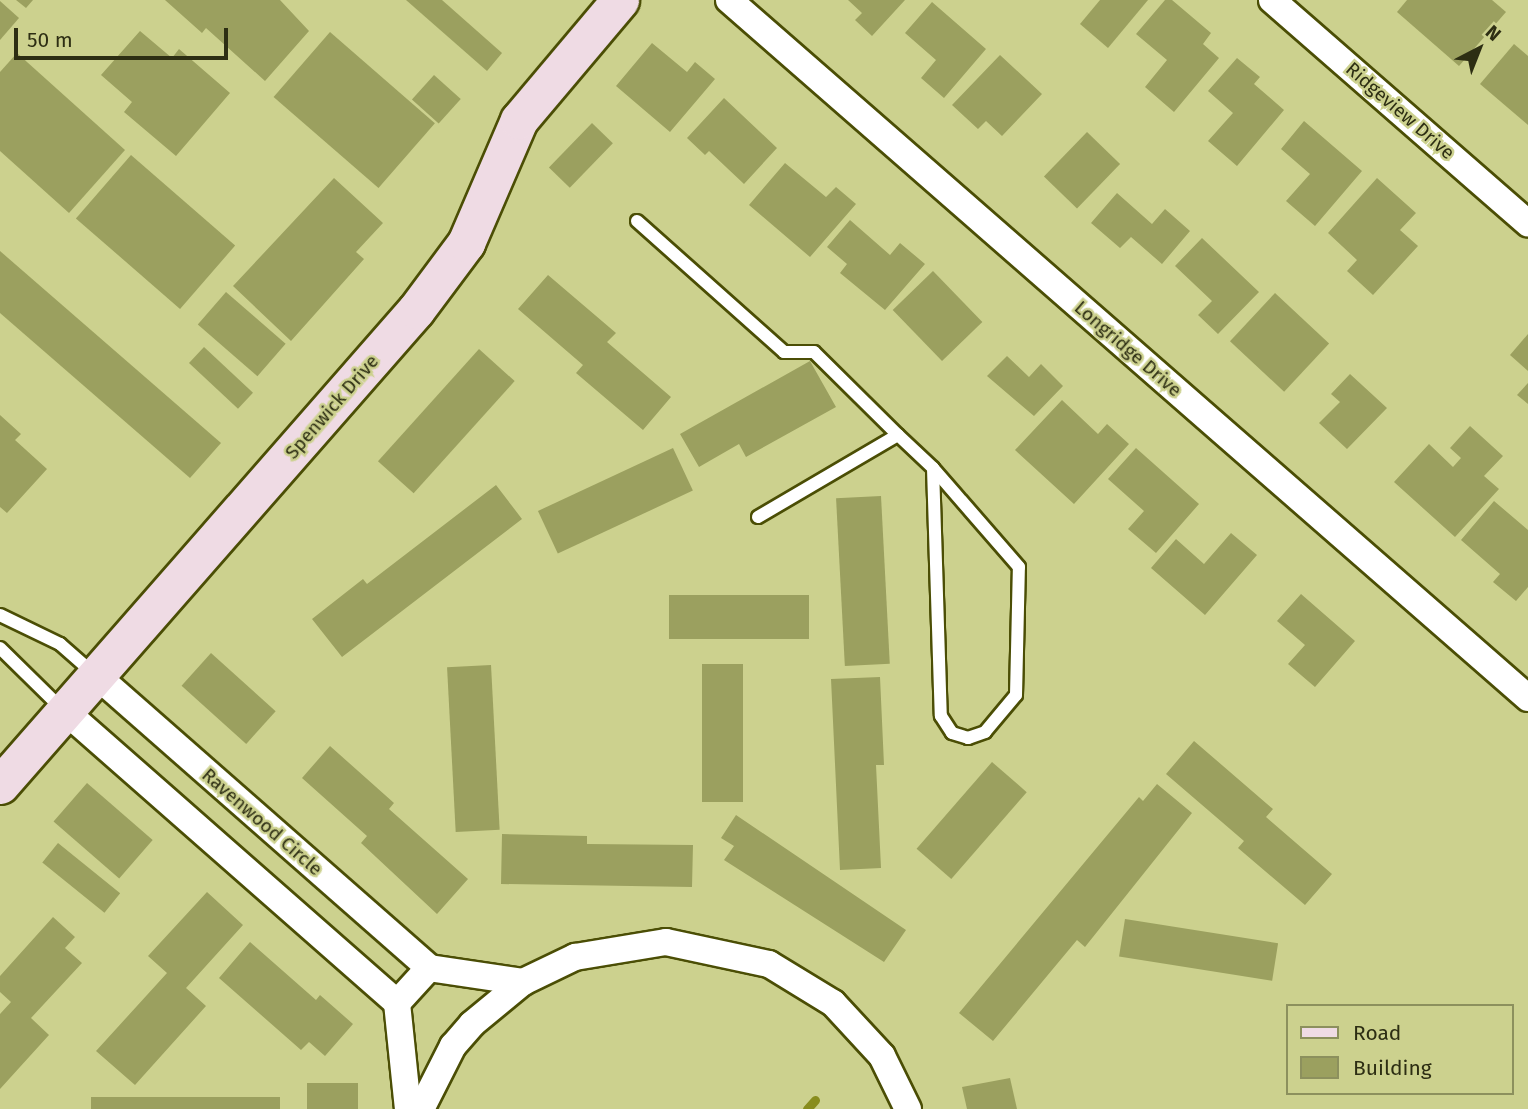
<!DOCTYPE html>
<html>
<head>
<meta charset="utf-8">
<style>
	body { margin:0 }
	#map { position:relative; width:1528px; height:1109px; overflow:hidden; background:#ccd18e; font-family:"Fira Sans",sans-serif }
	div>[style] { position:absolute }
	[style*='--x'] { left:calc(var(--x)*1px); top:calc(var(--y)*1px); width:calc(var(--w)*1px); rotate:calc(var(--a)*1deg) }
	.stream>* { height:9px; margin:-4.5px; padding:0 4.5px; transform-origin:4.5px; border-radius:4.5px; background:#888d1e }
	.building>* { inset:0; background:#9ba05f; transform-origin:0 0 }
	.roads { filter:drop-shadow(2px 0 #4b4e05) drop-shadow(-2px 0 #4b4e05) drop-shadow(0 2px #4b4e05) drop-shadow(0 -2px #4b4e05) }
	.lane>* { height:12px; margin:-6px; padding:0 6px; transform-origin:6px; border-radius:6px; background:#fff }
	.street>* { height:26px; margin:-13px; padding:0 13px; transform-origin:13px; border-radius:13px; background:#fff }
	.secondary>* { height:37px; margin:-18.5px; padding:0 18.5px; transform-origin:18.5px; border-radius:18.5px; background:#efdbe4 }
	span { translate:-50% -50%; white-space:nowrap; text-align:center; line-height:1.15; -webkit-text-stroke:5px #ccd18e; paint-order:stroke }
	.street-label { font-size:19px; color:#2d2e13 }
	.legend { position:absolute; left:1286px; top:1004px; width:228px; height:91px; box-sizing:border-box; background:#ccd18e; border:2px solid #8c905d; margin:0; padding:9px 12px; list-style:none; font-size:21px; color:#2d2e13 }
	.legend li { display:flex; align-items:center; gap:14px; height:35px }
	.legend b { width:35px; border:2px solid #8c905d }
	.north { position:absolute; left:1444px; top:14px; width:70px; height:70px; -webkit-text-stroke:5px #ccd18e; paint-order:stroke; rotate:42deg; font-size:19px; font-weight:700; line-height:28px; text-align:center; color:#2d2e13 }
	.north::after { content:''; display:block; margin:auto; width:24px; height:32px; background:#2d2e13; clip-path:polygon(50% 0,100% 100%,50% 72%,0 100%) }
	.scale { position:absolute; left:14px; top:28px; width:214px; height:32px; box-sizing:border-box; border:4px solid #2d2e13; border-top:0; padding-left:9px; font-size:21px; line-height:24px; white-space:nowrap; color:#2d2e13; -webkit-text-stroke:5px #ccd18e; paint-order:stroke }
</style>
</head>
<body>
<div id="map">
	<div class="stream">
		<i style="--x:807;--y:1109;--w:12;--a:-48"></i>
	</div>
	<div class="building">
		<i style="clip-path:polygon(16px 0,33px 0,26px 8px)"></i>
		<i style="clip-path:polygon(165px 0,280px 0,309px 31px,265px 81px,206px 28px,202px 33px)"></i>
		<i style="clip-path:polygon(406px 0,442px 0,502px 53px,487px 71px)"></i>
		<i style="clip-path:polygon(848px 0,905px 0,872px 36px,855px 20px,862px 13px)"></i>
		<i style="clip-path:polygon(1100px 0,1148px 0,1108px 48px,1080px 24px)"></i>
		<i style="clip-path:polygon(1165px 0,1172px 0,1211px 33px,1203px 44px,1219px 58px,1174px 112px,1145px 87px,1167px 60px,1136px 34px)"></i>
		<i style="clip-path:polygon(1407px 0,1492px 0,1506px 12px,1459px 66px,1397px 12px)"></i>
		<i style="clip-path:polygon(0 1px,19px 18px,0 40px)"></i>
		<i style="clip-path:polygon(932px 2px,986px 49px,944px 98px,921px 78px,936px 60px,905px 33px)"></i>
		<i style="clip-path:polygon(140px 31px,172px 58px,179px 49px,230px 93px,176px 156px,124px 112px,132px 102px,101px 75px)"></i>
		<i style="left:330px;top:32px;width:139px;height:86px;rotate:41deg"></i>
		<i style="clip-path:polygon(652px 43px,687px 72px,695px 62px,715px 79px,670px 132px,616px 86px)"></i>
		<i style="clip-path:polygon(1514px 44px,1528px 56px,1528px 125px,1480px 84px)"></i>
		<i style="clip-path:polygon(17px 53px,125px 150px,69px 213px,0 151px,0 72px)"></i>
		<i style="clip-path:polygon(1000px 55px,1042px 94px,1002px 136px,986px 121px,978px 129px,952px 105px)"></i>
		<i style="clip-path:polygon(1237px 58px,1260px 77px,1254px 84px,1284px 110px,1237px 166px,1208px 141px,1233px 113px,1208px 91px)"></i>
		<i style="left:434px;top:75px;width:36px;height:33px;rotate:42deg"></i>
		<i style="clip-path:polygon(724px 98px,777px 148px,744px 184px,709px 151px,705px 155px,687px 138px)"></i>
		<i style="clip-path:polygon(1304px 121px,1362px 171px,1315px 226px,1286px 201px,1310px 174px,1281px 149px)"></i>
		<i style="left:592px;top:123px;width:29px;height:62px;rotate:44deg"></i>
		<i style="left:1087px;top:132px;width:46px;height:62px;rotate:44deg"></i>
		<i style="left:131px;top:155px;width:138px;height:84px;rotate:41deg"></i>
		<i style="clip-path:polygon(785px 163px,826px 197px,836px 187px,856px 204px,810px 257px,749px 205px)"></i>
		<i style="clip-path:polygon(334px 178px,383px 223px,356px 252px,364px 259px,291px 341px,233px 286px)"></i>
		<i style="clip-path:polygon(1377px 178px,1416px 213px,1400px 230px,1418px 246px,1373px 295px,1347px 271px,1357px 260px,1328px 233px)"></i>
		<i style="clip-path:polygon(1117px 193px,1152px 224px,1165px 209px,1190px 231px,1162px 264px,1131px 237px,1120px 248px,1091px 223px)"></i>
		<i style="clip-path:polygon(850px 220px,890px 255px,900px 243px,925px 264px,885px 310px,840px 273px,847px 264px,827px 247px)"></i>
		<i style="clip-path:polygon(1202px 238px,1259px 292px,1218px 334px,1198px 315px,1212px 301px,1175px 266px)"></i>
		<i style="clip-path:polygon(0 251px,221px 443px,190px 478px,0 313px)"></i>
		<i style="left:933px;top:271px;width:71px;height:56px;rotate:46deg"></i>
		<i style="clip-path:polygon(548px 275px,616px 333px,607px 342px,671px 397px,643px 430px,576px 373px,583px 365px,518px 309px)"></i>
		<i style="left:226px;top:292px;width:79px;height:43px;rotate:41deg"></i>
		<i style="left:1275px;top:293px;width:74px;height:66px;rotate:43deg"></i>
		<i style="clip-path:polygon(1528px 334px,1528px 371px,1510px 355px)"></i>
		<i style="left:204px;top:347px;width:67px;height:22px;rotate:43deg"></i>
		<i style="left:479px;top:349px;width:48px;height:151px;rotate:42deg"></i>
		<i style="clip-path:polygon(1007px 356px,1029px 377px,1041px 364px,1063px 386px,1034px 416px,987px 376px)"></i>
		<i style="clip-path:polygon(810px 361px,836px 407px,746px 457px,739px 444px,699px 467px,680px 434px)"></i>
		<i style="clip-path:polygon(1350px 374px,1387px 408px,1347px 449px,1319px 423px,1340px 402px,1331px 394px)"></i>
		<i style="clip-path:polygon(1528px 383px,1528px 404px,1517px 395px)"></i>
		<i style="clip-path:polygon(1062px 400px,1098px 434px,1107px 424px,1129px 444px,1074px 504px,1015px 450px)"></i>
		<i style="clip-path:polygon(0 415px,21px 434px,15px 440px,47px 469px,7px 513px,0 507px)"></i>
		<i style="clip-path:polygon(1470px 426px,1503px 456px,1484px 476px,1499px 489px,1455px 537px,1394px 482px,1429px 444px,1453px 467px,1461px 458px,1450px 448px)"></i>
		<i style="left:673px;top:448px;width:47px;height:149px;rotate:65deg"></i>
		<i style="clip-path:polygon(1136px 448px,1199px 504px,1156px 553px,1128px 529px,1144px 511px,1108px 479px)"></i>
		<i style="clip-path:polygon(496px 485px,522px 519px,342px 657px,312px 619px,363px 579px,367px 584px)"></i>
		<i style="left:881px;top:496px;width:168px;height:45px;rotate:87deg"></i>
		<i style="clip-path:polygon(1494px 501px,1528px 530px,1528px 587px,1516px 601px,1493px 582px,1500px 574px,1461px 540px)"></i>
		<i style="clip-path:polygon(1231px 533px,1257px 555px,1205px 615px,1151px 568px,1176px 539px,1204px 564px)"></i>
		<i style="clip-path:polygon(1301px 594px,1355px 641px,1315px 687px,1288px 664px,1305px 645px,1277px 621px)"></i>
		<i style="left:669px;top:595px;width:140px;height:44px"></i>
		<i style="left:211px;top:653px;width:87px;height:44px;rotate:42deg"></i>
		<i style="left:702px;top:664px;width:41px;height:138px"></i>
		<i style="left:491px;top:665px;width:165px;height:44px;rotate:87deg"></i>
		<i style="clip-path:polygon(880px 677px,884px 765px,876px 765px,881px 868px,840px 870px,831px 679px)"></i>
		<i style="clip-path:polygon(1194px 741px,1273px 809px,1266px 817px,1332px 874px,1305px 905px,1238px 848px,1244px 841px,1166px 774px)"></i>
		<i style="clip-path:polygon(330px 746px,394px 803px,389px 809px,468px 879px,437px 914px,361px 843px,367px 836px,302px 778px)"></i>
		<i style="left:992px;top:762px;width:46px;height:115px;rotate:41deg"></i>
		<i style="left:87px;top:783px;width:87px;height:51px;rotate:41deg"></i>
		<i style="clip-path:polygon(1157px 784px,1192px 813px,1085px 947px,1077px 940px,993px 1041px,959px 1013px,1139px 797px,1143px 801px)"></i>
		<i style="clip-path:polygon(736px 815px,906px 930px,884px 962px,724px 860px,734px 846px,721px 838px)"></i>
		<i style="clip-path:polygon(502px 834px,587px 836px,587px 844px,693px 845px,692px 887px,501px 884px)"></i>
		<i style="left:58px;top:843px;width:80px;height:25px;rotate:39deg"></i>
		<i style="clip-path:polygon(207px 892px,243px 925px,186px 988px,206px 1006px,135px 1085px,96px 1051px,167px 973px,148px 956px)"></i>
		<i style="clip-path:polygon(53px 917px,75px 937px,65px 948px,82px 963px,31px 1018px,49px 1035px,0 1089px,0 1014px,11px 1002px,0 992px,0 976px)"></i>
		<i style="left:1125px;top:919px;width:155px;height:38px;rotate:9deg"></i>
		<i style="clip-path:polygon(250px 942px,316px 1000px,320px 995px,353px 1024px,325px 1056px,309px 1042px,301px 1050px,219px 978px)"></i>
		<i style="clip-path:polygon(1010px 1078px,1017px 1109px,967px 1109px,962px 1087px)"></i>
		<i style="left:358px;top:1083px;width:26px;height:51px;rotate:90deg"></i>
		<i style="left:280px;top:1097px;width:12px;height:189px;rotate:90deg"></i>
	</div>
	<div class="roads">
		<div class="lane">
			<i style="--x:637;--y:221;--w:197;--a:41.7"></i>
			<i style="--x:784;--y:352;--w:30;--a:0"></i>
			<i style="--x:814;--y:352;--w:118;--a:44.7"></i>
			<i style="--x:758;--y:517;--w:162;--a:-30.4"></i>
			<i style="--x:898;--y:435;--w:48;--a:43.3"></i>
			<i style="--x:933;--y:468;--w:248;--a:88.2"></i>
			<i style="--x:941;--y:716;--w:20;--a:57"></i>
			<i style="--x:952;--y:733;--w:17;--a:17"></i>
			<i style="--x:968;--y:738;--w:18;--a:-19"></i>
			<i style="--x:985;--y:732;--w:48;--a:-50"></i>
			<i style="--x:1016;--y:695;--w:128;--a:-88.7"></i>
			<i style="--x:1019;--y:567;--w:131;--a:-131"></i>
			<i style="--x:0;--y:615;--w:67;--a:25.8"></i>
			<i style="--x:60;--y:644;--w:44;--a:41.3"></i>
			<i style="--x:0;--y:648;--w:87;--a:44.5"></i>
		</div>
		<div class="street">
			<i style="--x:729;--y:0;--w:1061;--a:41.14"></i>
			<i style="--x:1272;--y:0;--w:340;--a:41.1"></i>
			<i style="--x:96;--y:675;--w:444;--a:41.3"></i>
			<i style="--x:429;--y:968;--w:95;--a:8.5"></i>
			<i style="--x:65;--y:711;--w:442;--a:41.3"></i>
			<i style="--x:397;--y:1003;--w:107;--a:84.1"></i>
			<i style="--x:397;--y:1003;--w:47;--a:-47.6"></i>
			<i style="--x:421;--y:1109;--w:71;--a:-63.1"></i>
			<i style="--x:453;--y:1046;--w:29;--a:-49"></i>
			<i style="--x:472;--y:1024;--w:66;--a:-39.5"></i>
			<i style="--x:523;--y:982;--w:58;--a:-25.7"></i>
			<i style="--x:575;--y:957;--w:92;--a:-9.4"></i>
			<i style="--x:666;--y:942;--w:105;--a:12.1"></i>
			<i style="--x:769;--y:964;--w:75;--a:31.4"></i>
			<i style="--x:833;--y:1003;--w:72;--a:47.2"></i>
			<i style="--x:882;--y:1056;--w:59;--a:63.9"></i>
		</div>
		<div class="secondary">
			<i style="--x:0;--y:785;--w:631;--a:-48.79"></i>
			<i style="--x:416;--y:310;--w:84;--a:-53.3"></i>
			<i style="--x:466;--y:243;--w:134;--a:-66.7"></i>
			<i style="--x:519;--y:120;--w:157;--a:-49.9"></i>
		</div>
	</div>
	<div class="street-label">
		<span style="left:1400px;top:111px;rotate:41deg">Ridgeview Drive</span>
		<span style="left:1128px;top:349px;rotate:41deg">Longridge Drive</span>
		<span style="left:332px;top:407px;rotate:-49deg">Spenwick Drive</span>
		<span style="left:262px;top:822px;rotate:41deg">Ravenwood Circle</span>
	</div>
	<ul class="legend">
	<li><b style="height:9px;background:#efdbe4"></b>Road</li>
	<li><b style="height:19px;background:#9ba05f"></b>Building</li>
	</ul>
	<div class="north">N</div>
	<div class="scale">50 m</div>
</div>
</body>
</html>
